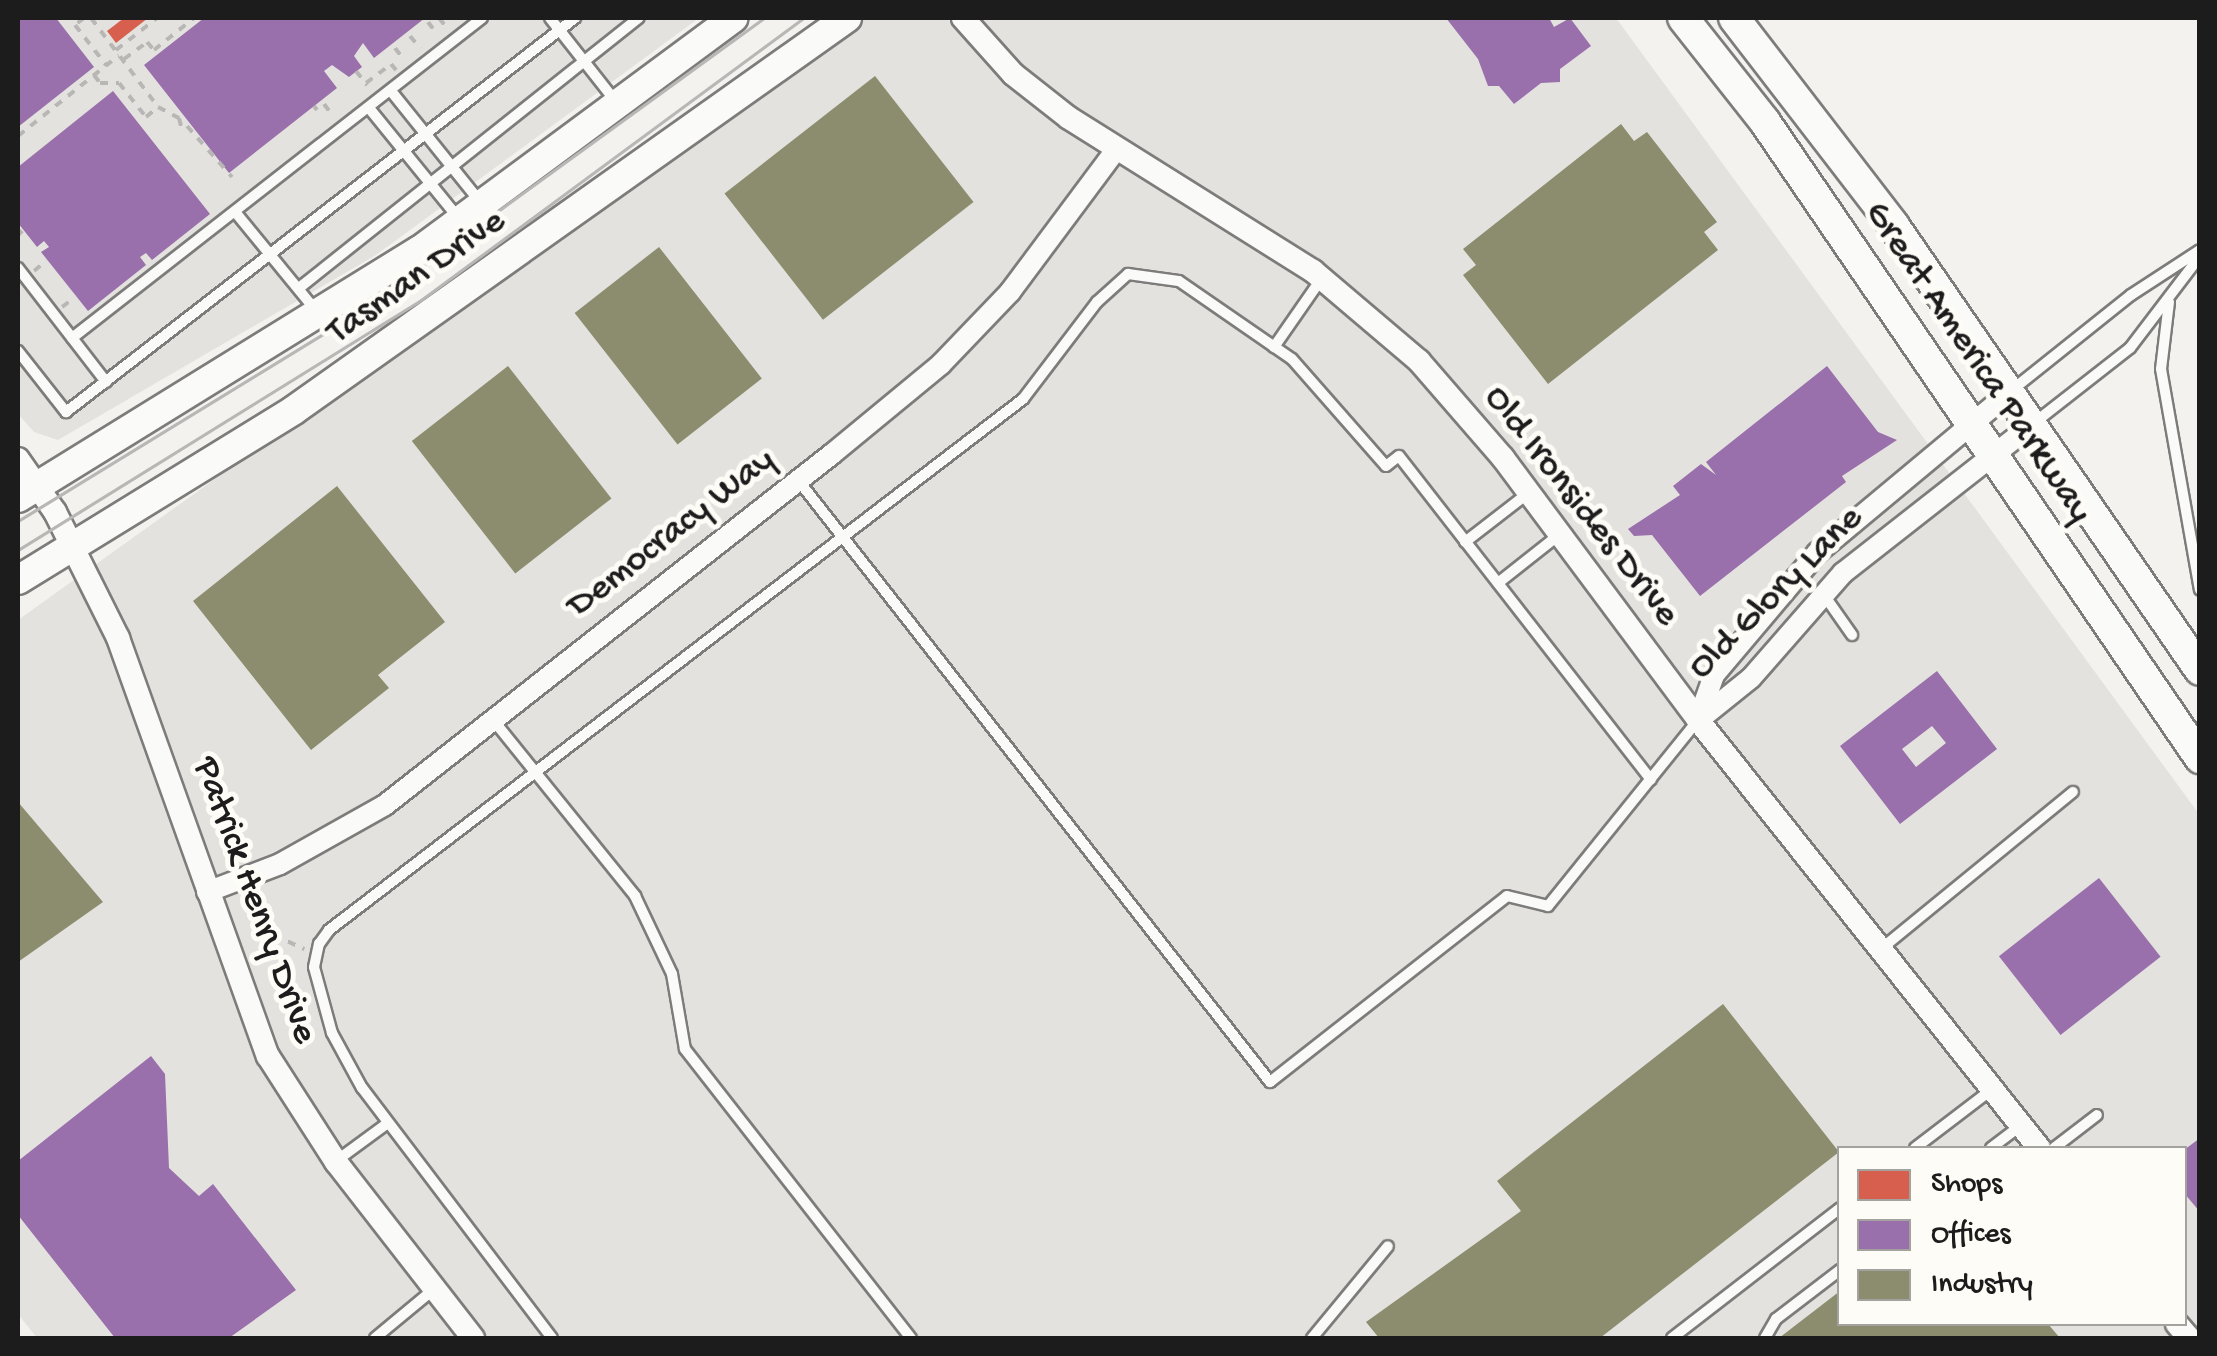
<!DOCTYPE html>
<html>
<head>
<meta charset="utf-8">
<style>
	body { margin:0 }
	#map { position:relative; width:2217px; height:1356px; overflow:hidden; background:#f3f2ef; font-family:"Gochi Hand",sans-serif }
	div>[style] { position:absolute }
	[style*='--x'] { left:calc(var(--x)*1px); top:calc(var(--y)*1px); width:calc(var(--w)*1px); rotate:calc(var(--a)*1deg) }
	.built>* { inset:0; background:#e3e2de }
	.shops>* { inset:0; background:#d6604d }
	.offices>* { inset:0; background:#9970ab; transform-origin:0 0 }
	.industry>* { inset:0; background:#8c8c6e; transform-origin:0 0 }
	.path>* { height:4px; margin-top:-2px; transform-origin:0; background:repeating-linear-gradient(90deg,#b8b7b6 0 8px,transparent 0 16px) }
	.roads { filter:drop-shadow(2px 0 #7d7c7b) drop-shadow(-2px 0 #7d7c7b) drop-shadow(0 2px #7d7c7b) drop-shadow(0 -2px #7d7c7b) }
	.service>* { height:10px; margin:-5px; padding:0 5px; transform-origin:5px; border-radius:5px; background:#fafaf8 }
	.minor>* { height:20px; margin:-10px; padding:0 10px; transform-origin:10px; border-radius:10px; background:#fafaf8 }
	.tertiary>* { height:22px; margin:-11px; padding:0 11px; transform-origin:11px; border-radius:11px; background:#fafaf8 }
	.secondary>* { height:28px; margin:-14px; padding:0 14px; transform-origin:14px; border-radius:14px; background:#fafaf8 }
	.primary>* { height:30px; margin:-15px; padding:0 15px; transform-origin:15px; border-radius:15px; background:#fafaf8 }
	.tram>* { height:2.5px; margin:-1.25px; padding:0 1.25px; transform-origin:1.25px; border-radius:1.25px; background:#b8b7b6 }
	span { translate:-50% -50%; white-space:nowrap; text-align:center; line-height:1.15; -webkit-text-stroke:10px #fdfcf7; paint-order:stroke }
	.street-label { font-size:38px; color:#1c1c1c }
	.frame { position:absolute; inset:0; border:20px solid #1c1c1c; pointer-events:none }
	.legend { position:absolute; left:1837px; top:1146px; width:350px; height:180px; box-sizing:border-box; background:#fdfcf7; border:2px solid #a3a29f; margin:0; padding:12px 18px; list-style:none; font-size:30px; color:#1c1c1c }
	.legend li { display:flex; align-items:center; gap:20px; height:50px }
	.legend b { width:50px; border:2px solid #a3a29f }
</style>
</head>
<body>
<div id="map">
	<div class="built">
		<i style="clip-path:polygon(18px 18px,699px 18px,376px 255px,58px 440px,34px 432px,18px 414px)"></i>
		<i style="clip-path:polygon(evenodd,859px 18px,1616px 18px,2199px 814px,2199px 1338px,37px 1338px,18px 1314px,18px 620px,859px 18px,1840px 1148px,2184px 1148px,2184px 1324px,1840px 1324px,1840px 1148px)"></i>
	</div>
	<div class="shops">
		<i style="clip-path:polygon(124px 18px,148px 18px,116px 43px,107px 31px)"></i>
	</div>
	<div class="offices">
		<i style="clip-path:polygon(18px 18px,56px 18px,94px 67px,18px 127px)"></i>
		<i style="clip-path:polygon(204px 18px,425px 18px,374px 58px,363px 43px,354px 56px,362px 67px,349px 77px,332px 65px,324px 71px,337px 88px,229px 173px,144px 65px)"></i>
		<i style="clip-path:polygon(1446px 18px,1549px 18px,1554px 27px,1570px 18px,1591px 46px,1560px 69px,1560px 82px,1541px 83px,1514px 104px,1499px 86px,1488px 86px,1478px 59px)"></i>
		<i style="clip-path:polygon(113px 91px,210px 214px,152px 260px,146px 253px,140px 257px,146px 265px,88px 311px,41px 252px,49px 247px,44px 241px,37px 247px,18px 223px,18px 167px)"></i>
		<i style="clip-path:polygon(1827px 366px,1878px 432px,1897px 440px,1842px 476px,1846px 482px,1700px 596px,1652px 535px,1634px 536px,1628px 529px,1680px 495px,1673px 486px,1701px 464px,1716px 475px,1706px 462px)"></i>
		<i style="clip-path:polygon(evenodd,1937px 671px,1997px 749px,1900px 824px,1840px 746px,1937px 671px,1932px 726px,1946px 743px,1916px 767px,1902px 749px,1932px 726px)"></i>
		<i style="left:2099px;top:878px;width:100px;height:127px;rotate:52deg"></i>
		<i style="clip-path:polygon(151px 1056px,165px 1074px,169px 1168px,199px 1196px,213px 1184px,296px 1290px,229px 1338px,115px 1338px,18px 1215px,18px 1161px)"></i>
		<i style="clip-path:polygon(2200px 1138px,2200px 1212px,2184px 1193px,2184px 1150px)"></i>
	</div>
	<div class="industry">
		<i style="left:875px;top:76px;width:160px;height:191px;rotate:52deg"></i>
		<i style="clip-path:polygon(1621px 124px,1634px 141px,1647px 132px,1717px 222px,1704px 232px,1718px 250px,1548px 384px,1463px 275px,1476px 265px,1463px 249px)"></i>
		<i style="left:659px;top:247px;width:167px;height:107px;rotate:52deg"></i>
		<i style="left:508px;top:366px;width:168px;height:122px;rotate:52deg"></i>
		<i style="clip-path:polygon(337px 486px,445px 622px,378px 675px,389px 688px,311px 750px,193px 601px)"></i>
		<i style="clip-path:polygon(18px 802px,103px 902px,18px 962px)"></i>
		<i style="clip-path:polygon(1723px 1004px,1839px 1152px,1600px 1338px,1379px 1338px,1366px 1322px,1521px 1211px,1497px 1181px)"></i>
		<i style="clip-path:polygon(1840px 1291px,1840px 1324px,2048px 1324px,2060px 1338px,1779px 1338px)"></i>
	</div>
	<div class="path">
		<i style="--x:84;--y:18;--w:11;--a:142"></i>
		<i style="--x:75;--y:25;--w:51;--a:52.2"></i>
		<i style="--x:91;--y:18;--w:111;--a:53"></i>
		<i style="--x:158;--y:107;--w:24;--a:28"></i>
		<i style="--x:179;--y:118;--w:12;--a:76"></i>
		<i style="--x:439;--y:18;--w:14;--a:51"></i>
		<i style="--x:428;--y:22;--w:15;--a:53"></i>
		<i style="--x:410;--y:36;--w:16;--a:50"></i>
		<i style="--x:395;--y:48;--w:15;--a:53"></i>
		<i style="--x:116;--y:50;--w:52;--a:-38"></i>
		<i style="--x:124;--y:59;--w:29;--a:-36"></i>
		<i style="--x:147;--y:42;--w:11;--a:49"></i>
		<i style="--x:154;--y:50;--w:51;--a:-38.7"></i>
		<i style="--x:356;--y:71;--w:18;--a:52"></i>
		<i style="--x:94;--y:75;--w:10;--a:53"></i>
		<i style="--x:100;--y:83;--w:19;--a:0"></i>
		<i style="--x:119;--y:83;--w:43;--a:51.5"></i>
		<i style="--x:146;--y:117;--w:16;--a:-40"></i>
		<i style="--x:366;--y:83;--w:31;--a:-37"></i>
		<i style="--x:391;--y:64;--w:8;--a:50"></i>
		<i style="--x:324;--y:104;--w:15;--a:53"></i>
		<i style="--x:314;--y:106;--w:5;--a:53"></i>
		<i style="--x:187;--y:126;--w:68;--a:48.6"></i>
		<i style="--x:18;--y:136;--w:129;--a:-38.7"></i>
		<i style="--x:18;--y:235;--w:6;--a:-45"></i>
		<i style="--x:34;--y:271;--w:16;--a:-40"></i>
		<i style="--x:62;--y:307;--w:15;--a:-37"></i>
		<i style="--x:259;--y:928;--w:50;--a:25"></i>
	</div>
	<div class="roads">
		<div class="service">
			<i style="--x:550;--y:18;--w:107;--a:51.8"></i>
			<i style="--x:391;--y:91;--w:145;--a:51.2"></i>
			<i style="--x:369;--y:108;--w:144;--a:50.9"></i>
			<i style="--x:236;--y:213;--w:128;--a:50.7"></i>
			<i style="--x:18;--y:268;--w:144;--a:52.3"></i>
			<i style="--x:299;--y:288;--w:434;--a:-38.5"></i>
			<i style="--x:2169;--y:302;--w:67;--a:96.8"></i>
			<i style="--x:2161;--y:369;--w:224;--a:80"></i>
			<i style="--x:72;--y:338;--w:520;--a:-37.97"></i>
			<i style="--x:1274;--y:347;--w:84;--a:-55.2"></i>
			<i style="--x:18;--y:351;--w:78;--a:51.8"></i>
			<i style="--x:66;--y:412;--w:644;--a:-37.74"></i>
			<i style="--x:2012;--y:390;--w:152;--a:-38.6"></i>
			<i style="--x:2131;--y:295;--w:82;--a:-33.1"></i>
			<i style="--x:2034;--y:423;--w:122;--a:-38"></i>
			<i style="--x:2130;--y:348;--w:116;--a:-52.7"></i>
			<i style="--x:798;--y:480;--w:765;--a:51.9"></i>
			<i style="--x:1270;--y:1082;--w:301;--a:-38.1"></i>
			<i style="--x:1507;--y:896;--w:42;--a:13.7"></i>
			<i style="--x:1548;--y:906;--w:239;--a:-51.1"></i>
			<i style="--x:1465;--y:542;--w:78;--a:-37.7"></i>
			<i style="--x:1498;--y:583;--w:79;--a:-38.3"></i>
			<i style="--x:1824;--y:595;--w:49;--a:55"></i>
			<i style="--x:494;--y:721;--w:225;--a:51.1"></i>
			<i style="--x:635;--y:896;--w:86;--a:64.6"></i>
			<i style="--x:672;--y:974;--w:76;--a:80.2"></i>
			<i style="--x:685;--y:1049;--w:367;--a:52"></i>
			<i style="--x:1881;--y:949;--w:248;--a:-39.3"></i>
			<i style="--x:1915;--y:1148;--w:96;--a:-37.3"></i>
			<i style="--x:1991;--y:1148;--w:36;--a:-37"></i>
			<i style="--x:2054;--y:1148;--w:54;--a:-37.5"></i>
			<i style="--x:336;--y:1161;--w:61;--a:-36.3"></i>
			<i style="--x:375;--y:1338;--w:77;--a:-39.7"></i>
			<i style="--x:552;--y:1338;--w:314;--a:-127.2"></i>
			<i style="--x:362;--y:1088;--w:63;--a:-118.6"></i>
			<i style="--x:332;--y:1033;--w:68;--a:-105.3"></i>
			<i style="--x:314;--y:967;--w:24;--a:-78"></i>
			<i style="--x:319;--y:944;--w:17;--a:-54"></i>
			<i style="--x:329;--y:930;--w:874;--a:-37.42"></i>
			<i style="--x:1023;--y:399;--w:122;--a:-52.7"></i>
			<i style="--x:1097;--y:302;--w:42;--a:-42.1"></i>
			<i style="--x:1128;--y:274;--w:51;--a:7.8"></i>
			<i style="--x:1179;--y:281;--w:137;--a:34.6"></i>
			<i style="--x:1292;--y:359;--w:142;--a:48.7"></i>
			<i style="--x:1386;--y:466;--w:16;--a:-38"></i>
			<i style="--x:1399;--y:456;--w:410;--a:52.1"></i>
			<i style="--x:1312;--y:1338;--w:119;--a:-50.4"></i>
			<i style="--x:1672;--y:1338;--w:212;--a:-37.7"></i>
			<i style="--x:1765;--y:1338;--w:22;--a:-60"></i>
			<i style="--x:1776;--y:1319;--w:81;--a:-37.4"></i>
		</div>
		<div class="minor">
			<i style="--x:1700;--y:719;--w:65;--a:-38.8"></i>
			<i style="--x:1751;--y:678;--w:140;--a:-48.8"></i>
			<i style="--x:1843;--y:573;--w:241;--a:-38.1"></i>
			<i style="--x:1698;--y:720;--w:48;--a:-70.4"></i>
			<i style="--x:1714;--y:675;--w:160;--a:-49.8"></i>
			<i style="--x:1817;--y:553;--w:251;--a:-39.8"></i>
			<i style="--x:207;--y:892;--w:78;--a:-21"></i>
			<i style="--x:280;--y:864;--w:120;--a:-29.3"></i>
			<i style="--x:385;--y:805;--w:568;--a:-38.14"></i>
			<i style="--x:832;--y:454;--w:141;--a:-39.5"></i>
			<i style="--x:941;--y:364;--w:100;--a:-46.2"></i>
			<i style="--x:1010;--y:292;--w:176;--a:-53.3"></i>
		</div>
		<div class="tertiary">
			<i style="--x:963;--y:18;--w:75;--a:48.2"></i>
			<i style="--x:1013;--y:74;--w:71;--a:38.2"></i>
			<i style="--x:1069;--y:118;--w:288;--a:32.1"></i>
			<i style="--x:1313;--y:271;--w:139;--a:40.3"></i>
			<i style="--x:1419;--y:361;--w:128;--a:49.1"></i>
			<i style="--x:1503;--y:458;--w:327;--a:53.3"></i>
			<i style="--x:1698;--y:720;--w:547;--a:51.45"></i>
			<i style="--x:18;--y:459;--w:65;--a:55.1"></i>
			<i style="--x:55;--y:512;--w:141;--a:63.4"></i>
			<i style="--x:118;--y:638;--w:444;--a:70.3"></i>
			<i style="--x:268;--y:1056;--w:126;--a:57.3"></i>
			<i style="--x:336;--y:1162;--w:223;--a:52.1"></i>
			<i style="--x:2177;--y:1324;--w:18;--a:49"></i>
		</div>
		<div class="secondary">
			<i style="--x:18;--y:498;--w:472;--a:-31.7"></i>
			<i style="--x:420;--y:250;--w:390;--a:-36.5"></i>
			<i style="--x:18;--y:580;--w:324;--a:-31.6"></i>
			<i style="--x:294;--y:410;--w:678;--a:-35.33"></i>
		</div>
		<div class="primary">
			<i style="--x:1683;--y:18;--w:132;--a:51.7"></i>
			<i style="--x:1765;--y:122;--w:771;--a:55.63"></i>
			<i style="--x:1734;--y:18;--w:262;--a:52.4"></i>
			<i style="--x:1894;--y:226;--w:539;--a:55.43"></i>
		</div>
	</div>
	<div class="tram">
		<i style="--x:18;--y:521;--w:396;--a:-31.5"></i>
		<i style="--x:356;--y:314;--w:504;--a:-35.96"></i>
		<i style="--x:18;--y:550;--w:474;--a:-31.8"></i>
		<i style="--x:421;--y:300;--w:476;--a:-36.4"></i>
	</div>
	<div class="street-label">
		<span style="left:417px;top:278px;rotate:-35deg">Tasman Drive</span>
		<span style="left:1977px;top:363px;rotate:56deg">Great America Parkway</span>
		<span style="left:1580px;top:507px;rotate:52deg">Old Ironsides Drive</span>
		<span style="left:672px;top:534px;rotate:-38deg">Democracy Way</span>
		<span style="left:1777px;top:594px;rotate:-45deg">Old Glory Lane</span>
		<span style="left:253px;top:901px;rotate:70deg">Patrick Henry Drive</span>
	</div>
	<div class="frame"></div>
	<ul class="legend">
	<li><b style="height:28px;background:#d6604d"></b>Shops</li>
	<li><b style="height:28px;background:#9970ab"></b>Offices</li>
	<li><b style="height:28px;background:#8c8c6e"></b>Industry</li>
	</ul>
</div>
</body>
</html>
